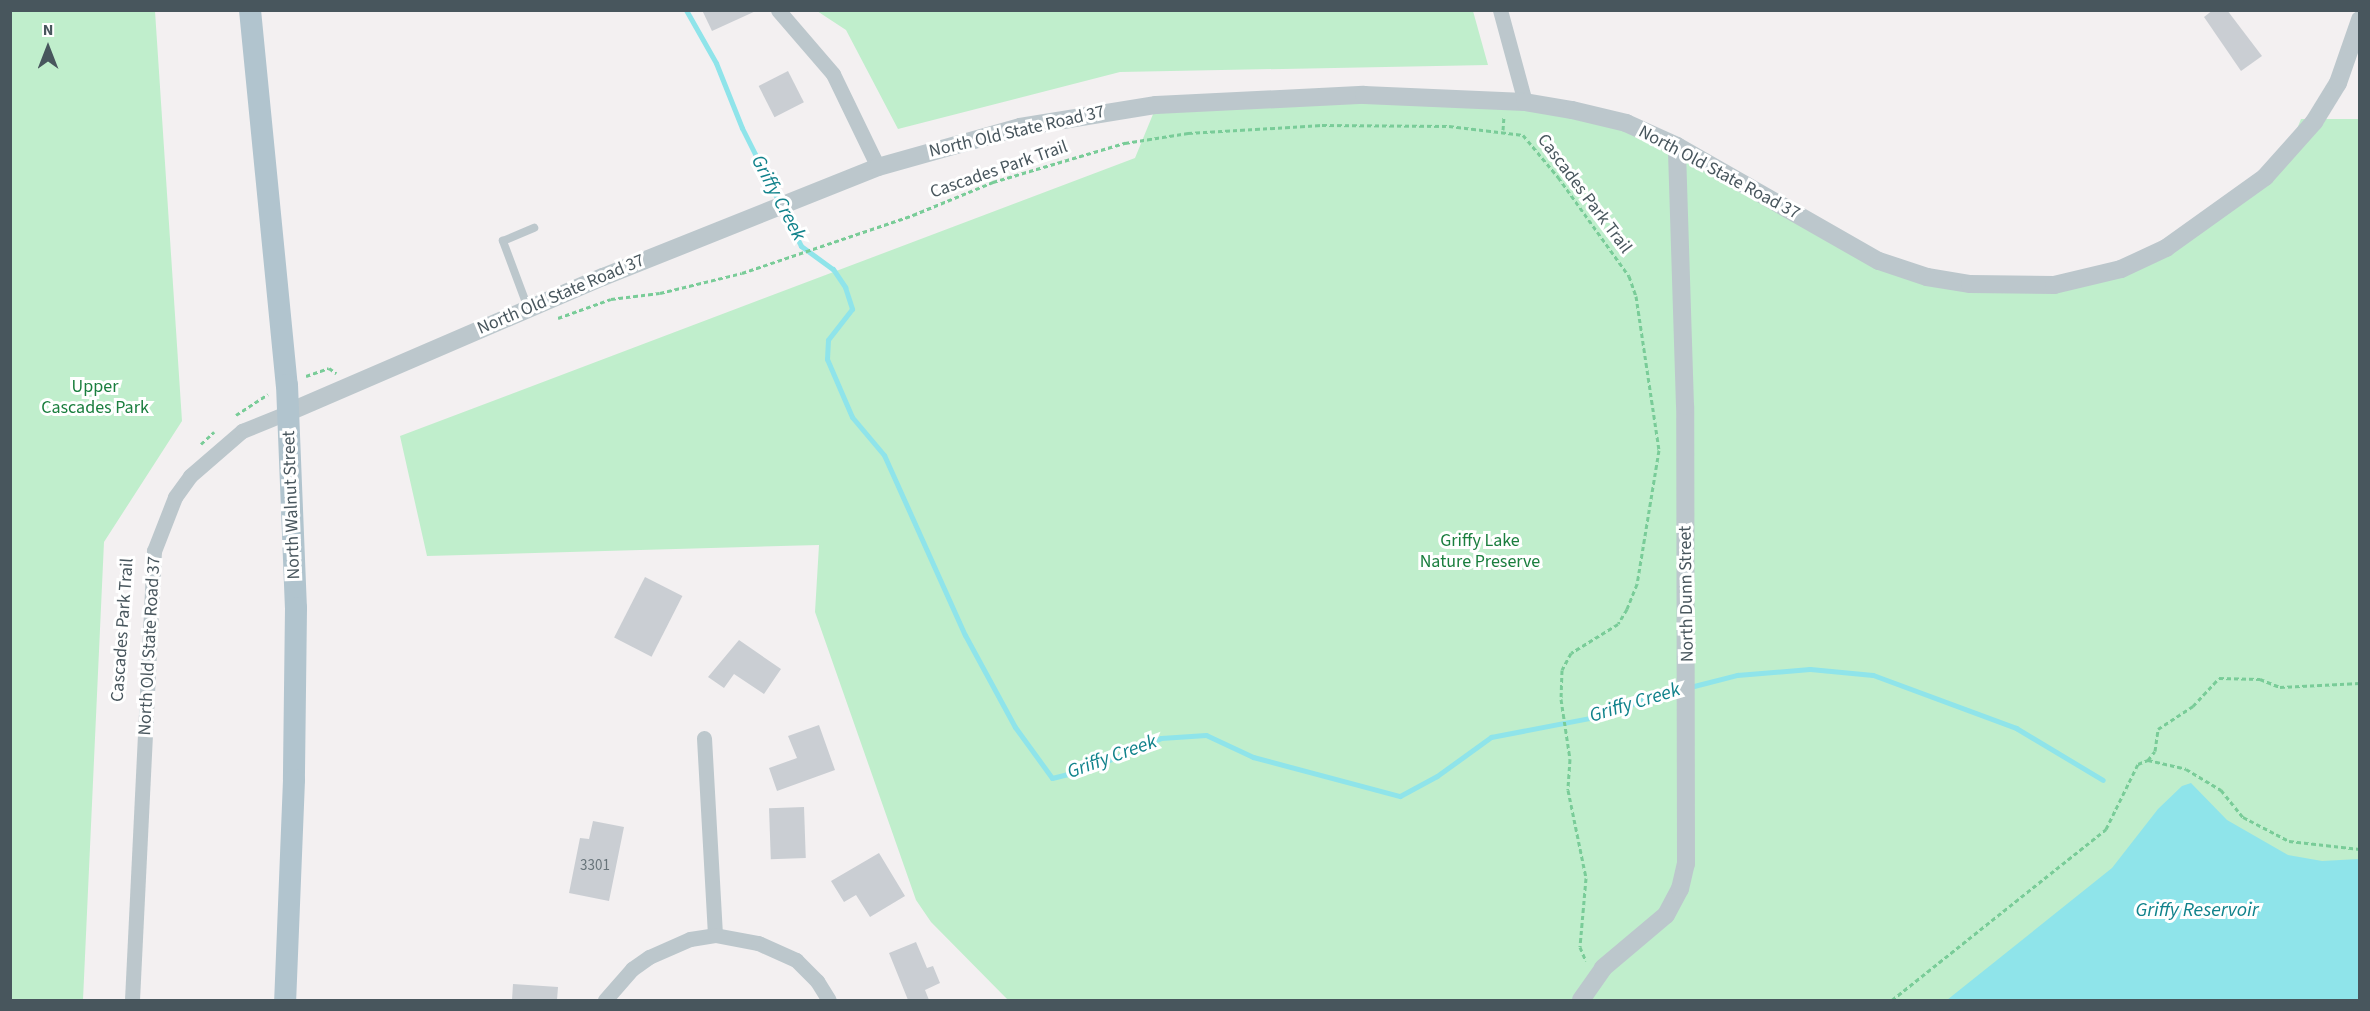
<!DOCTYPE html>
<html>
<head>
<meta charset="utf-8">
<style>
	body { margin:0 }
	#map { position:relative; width:2370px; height:1011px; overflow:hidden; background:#f3f0f1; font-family:"Source Sans 3",sans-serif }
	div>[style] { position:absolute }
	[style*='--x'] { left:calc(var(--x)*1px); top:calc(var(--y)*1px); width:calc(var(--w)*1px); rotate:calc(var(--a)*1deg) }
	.green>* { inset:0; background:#c0eecc }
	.water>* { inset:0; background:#8fe4ea }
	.stream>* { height:5px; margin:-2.5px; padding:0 2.5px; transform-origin:2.5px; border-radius:2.5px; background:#8fe4ea }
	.building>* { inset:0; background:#caced3; transform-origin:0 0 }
	.path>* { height:3px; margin-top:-1.5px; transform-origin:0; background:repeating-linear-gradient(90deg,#79cc98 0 4.5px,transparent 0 7.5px) }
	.service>* { height:8px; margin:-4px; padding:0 4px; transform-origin:4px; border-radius:4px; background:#bcc7cc }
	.minor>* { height:15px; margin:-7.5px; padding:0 7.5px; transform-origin:7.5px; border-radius:7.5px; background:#bcc7cc }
	.tertiary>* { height:18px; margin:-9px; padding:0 9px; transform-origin:9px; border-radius:9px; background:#bcc7cc }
	.primary>* { height:22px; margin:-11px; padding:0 11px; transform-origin:11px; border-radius:11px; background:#b1c4ce }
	span { translate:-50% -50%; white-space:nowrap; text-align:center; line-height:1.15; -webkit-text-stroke:6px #fff; paint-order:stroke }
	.number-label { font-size:15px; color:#68747a }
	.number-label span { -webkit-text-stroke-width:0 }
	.street-label { font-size:18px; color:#48565d }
	.park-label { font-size:18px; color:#1a7e3e }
	.water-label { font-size:20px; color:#10828b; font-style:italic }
	.frame { position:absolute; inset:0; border:12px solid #48565d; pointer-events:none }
	.north { position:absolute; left:18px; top:18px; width:60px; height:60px; -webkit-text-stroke:4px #fff; paint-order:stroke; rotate:0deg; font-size:16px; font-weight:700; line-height:24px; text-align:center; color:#48565d }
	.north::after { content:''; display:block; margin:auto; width:21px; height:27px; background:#48565d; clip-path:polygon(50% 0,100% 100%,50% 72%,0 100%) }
</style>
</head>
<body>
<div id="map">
	<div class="green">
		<i style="clip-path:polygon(10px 11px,155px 11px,182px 421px,104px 542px,83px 1000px,11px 1000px)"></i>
		<i style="clip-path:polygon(817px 11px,1473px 11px,1488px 65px,1120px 72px,898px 129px,846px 30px)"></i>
		<i style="clip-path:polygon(1158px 102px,1525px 102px,1626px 123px,1879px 261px,2009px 287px,2121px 269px,2287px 154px,2301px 119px,2359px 119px,2359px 1000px,1008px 1000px,931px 922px,916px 900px,815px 612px,819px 545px,427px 556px,400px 436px,1135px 158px)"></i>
	</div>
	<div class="water">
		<i style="clip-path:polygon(2191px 783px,2227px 820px,2288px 855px,2322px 861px,2359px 859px,2359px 1000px,1947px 1000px,2112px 868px,2158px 809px,2182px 786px)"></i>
	</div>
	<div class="stream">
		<i style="--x:686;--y:10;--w:61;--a:60.5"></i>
		<i style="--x:716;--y:63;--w:70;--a:68.2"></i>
		<i style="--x:742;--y:128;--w:132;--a:63.4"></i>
		<i style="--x:801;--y:246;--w:39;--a:36"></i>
		<i style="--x:833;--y:269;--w:22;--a:56"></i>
		<i style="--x:845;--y:287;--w:23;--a:72"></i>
		<i style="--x:852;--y:309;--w:39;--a:128"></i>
		<i style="--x:828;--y:340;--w:19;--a:93"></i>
		<i style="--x:827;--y:359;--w:63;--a:66.7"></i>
		<i style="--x:852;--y:417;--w:50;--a:49.9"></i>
		<i style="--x:884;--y:455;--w:197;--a:65.8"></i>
		<i style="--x:965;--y:635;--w:105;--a:61.5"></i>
		<i style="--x:1015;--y:727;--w:63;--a:54"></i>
		<i style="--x:1052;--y:778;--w:37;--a:-14"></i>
		<i style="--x:1088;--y:769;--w:79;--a:-23"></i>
		<i style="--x:1161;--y:738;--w:45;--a:-3.8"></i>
		<i style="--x:1206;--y:735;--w:52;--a:25.1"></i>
		<i style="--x:1253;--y:757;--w:152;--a:14.9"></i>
		<i style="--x:1400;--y:796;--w:42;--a:-28.4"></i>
		<i style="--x:1437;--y:776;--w:67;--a:-35.8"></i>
		<i style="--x:1491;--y:737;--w:121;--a:-10.9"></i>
		<i style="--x:1610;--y:714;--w:42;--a:-24.1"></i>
		<i style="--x:1648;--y:697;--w:34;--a:-14"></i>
		<i style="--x:1690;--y:687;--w:49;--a:-14.3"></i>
		<i style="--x:1737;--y:675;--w:73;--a:-4.7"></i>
		<i style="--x:1810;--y:669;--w:63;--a:5.4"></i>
		<i style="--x:1873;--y:675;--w:153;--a:20.3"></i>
		<i style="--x:2016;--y:728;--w:101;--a:30.9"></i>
	</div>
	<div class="building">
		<i style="clip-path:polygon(702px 10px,758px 10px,712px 31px)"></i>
		<i style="clip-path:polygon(2213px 10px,2227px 10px,2262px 56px,2241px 71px,2204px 17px)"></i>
		<i style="left:788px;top:71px;width:35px;height:33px;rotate:63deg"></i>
		<i style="left:645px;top:577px;width:42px;height:68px;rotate:27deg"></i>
		<i style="clip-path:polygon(739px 640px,781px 669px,764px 694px,734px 674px,724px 688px,708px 677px)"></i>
		<i style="clip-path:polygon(819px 725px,835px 770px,777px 791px,769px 768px,797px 758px,788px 736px)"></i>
		<i style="left:804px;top:807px;width:51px;height:35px;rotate:88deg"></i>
		<i style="clip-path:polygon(593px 821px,624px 827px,609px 901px,569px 893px,580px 838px,589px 839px)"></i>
		<i style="clip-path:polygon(879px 853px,905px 896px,870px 917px,856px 895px,844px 902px,831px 881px)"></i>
		<i style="clip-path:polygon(916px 942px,927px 968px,933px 966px,940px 983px,925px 990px,929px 1000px,908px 1000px,889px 953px)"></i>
		<i style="clip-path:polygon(513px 984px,558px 987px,557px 1000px,512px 1000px)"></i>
	</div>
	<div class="path">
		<i style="--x:1503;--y:130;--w:13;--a:-86"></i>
		<i style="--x:558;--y:318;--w:56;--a:-19.7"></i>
		<i style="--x:611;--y:299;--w:49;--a:-7"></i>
		<i style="--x:660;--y:293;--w:84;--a:-13.7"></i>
		<i style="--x:742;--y:273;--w:181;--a:-18.7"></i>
		<i style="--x:913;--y:215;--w:87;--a:-22.4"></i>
		<i style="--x:993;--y:182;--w:138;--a:-16.5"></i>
		<i style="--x:1125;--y:143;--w:64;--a:-9"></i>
		<i style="--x:1188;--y:133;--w:134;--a:-3.4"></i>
		<i style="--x:1322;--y:125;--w:127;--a:0.5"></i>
		<i style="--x:1449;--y:126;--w:75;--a:6.9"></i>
		<i style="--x:1523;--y:135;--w:55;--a:50.2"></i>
		<i style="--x:1558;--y:177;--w:122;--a:54.4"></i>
		<i style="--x:1629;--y:276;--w:21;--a:71"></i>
		<i style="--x:1636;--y:296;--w:156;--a:81.5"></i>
		<i style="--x:1659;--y:450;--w:136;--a:99.3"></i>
		<i style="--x:1637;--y:584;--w:27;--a:112"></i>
		<i style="--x:1627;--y:609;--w:17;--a:121"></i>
		<i style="--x:1618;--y:624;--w:55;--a:148.3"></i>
		<i style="--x:1571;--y:653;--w:19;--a:118"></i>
		<i style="--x:1562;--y:670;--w:29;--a:92"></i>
		<i style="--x:1561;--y:699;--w:61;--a:81.5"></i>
		<i style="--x:1570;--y:759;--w:31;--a:94"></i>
		<i style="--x:1568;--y:790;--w:90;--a:78.4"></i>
		<i style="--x:1586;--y:878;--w:69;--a:95"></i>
		<i style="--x:1580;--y:947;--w:15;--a:67"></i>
		<i style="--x:306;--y:376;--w:24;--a:-19"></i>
		<i style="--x:329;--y:368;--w:9;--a:36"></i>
		<i style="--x:236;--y:415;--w:38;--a:-33"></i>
		<i style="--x:201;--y:444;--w:18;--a:-43"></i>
		<i style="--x:2148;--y:760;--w:11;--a:-52"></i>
		<i style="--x:2155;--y:751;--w:22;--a:-82"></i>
		<i style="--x:2158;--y:729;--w:42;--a:-33.3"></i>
		<i style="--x:2193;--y:706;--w:38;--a:-47"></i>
		<i style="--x:2219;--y:678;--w:41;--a:1.4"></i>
		<i style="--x:2260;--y:679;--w:22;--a:22"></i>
		<i style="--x:2280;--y:687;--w:80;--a:-2.9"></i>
		<i style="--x:1892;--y:1000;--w:274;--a:-38.6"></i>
		<i style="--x:2106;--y:829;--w:72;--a:-63.8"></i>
		<i style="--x:2138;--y:764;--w:11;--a:-22"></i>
		<i style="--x:2148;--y:760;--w:39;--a:13"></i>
		<i style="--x:2186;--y:769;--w:41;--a:31"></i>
		<i style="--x:2221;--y:790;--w:35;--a:51"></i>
		<i style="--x:2243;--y:817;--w:52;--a:27.6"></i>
		<i style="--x:2289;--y:841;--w:71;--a:6.4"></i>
	</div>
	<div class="service">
		<i style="--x:528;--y:308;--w:72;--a:-110.5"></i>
		<i style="--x:503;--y:241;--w:34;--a:-23"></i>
	</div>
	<div class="minor">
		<i style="--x:778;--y:10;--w:84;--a:49.3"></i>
		<i style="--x:833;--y:74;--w:103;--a:64.2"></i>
		<i style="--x:1500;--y:10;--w:95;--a:74.8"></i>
		<i style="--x:704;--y:738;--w:197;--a:86.8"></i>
		<i style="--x:132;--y:1000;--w:450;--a:-87.2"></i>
		<i style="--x:154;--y:551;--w:58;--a:-68.7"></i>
		<i style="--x:175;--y:497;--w:26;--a:-54"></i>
		<i style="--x:190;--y:476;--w:69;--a:-40.9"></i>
		<i style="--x:242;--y:431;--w:51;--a:-22"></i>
		<i style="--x:605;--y:1000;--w:41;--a:-48.9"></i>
		<i style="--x:632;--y:969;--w:21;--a:-35"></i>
		<i style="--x:649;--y:957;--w:45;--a:-23.7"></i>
		<i style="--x:690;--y:939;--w:25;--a:-9"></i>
		<i style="--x:715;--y:935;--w:44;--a:10.5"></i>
		<i style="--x:758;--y:943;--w:42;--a:24.1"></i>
		<i style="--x:796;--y:960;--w:30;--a:45"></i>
		<i style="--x:817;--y:981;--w:22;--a:58"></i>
	</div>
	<div class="tertiary">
		<i style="--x:289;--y:412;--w:342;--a:-23.3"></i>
		<i style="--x:603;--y:277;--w:296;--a:-21.8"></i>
		<i style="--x:878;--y:167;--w:148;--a:-15.7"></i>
		<i style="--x:1020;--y:127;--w:138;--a:-9.2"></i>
		<i style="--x:1156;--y:105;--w:208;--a:-2.8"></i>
		<i style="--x:1364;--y:95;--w:161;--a:2.5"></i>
		<i style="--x:1525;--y:102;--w:48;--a:9.7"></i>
		<i style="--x:1572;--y:110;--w:56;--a:13.5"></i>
		<i style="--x:1626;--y:123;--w:56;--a:24.3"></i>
		<i style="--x:1677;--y:146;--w:232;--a:29.7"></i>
		<i style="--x:1879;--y:261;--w:51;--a:18.4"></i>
		<i style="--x:1927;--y:277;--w:44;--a:9.2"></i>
		<i style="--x:1970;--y:284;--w:84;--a:0.7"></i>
		<i style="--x:2054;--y:285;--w:69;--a:-13.4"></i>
		<i style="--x:2121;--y:269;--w:50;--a:-25"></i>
		<i style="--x:2166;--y:248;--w:122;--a:-35.6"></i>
		<i style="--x:2265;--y:177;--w:74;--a:-48.3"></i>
		<i style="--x:2314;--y:122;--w:46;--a:-58.4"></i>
		<i style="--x:2338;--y:83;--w:67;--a:-70.8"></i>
		<i style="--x:1581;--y:1000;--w:39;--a:-55"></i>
		<i style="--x:1603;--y:968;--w:82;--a:-40.1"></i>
		<i style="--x:1666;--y:915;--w:30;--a:-62"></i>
		<i style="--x:1680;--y:889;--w:26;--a:-77"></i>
		<i style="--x:1686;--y:864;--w:458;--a:-90.1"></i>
		<i style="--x:1685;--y:406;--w:260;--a:-91.8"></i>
	</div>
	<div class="primary">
		<i style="--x:250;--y:10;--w:377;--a:84.4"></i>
		<i style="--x:287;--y:385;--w:223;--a:87.7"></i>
		<i style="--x:296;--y:608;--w:172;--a:90.7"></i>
		<i style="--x:294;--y:780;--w:220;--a:92.3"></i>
	</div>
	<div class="number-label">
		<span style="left:595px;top:866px">3301</span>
	</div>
	<div class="street-label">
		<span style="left:1017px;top:132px;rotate:-13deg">North Old State Road 37</span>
		<span style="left:999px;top:170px;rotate:-19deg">Cascades Park Trail</span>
		<span style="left:1719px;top:173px;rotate:28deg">North Old State Road 37</span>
		<span style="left:1584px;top:194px;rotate:53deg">Cascades Park Trail</span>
		<span style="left:561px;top:295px;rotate:-23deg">North Old State Road 37</span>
		<span style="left:292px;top:505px;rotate:-92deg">North Walnut Street</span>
		<span style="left:1687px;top:594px;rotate:-91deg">North Dunn Street</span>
		<span style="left:123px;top:630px;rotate:-86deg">Cascades Park Trail</span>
		<span style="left:150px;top:646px;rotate:-87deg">North Old State Road 37</span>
	</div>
	<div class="park-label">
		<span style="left:95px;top:398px">Upper<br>Cascades Park</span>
		<span style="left:1480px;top:552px">Griffy Lake<br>Nature Preserve</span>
	</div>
	<div class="water-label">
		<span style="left:778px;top:198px;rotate:62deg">Griffy Creek</span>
		<span style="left:1635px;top:703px;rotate:-17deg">Griffy Creek</span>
		<span style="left:1112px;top:757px;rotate:-20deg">Griffy Creek</span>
		<span style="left:2197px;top:910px">Griffy Reservoir</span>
	</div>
	<div class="frame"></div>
	<div class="north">N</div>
</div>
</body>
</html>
